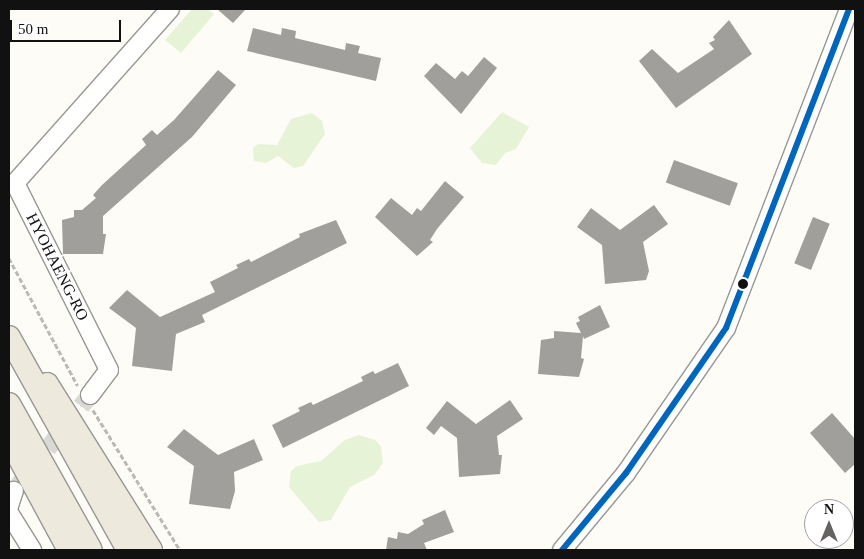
<!DOCTYPE html>
<html>
<head>
<meta charset="utf-8">
<style>
	body { margin:0 }
	#map { position:relative; width:864px; height:559px; overflow:hidden; background:#fdfcf7; font-family:"Times New Roman",serif }
	div>[style] { position:absolute }
	[style*='--x'] { left:calc(var(--x)*1px); top:calc(var(--y)*1px); width:calc(var(--w)*1px); rotate:calc(var(--a)*1deg) }
	.green>* { inset:0; background:#e7f3d7 }
	.building>* { inset:0; background:#a19f9c; transform-origin:0 0 }
	.minor-tunnel>* { height:18px; margin-top:-9px; transform-origin:0; background:repeating-linear-gradient(90deg,#dad9d4 0 18px,transparent 0 27px) }
	.path>* { height:2.5px; margin-top:-1.25px; transform-origin:0; background:repeating-linear-gradient(90deg,#b9b9b8 0 5px,transparent 0 7.5px) }
	.roads { filter:drop-shadow(1px 0 #979795) drop-shadow(-1px 0 #979795) drop-shadow(0 1px #979795) drop-shadow(0 -1px #979795) }
	.minor>* { height:18px; margin:-9px; padding:0 9px; transform-origin:9px; border-radius:9px; background:#fffffe }
	.major>* { height:22px; margin:-11px; padding:0 11px; transform-origin:11px; border-radius:11px; background:#ede9dc }
	.bus-1>* { height:6px; margin:-3px; padding:0 3px; transform-origin:3px; border-radius:3px; background:#0065bd }
	.dots>* { width:14px; height:14px; translate:-50% -50%; box-sizing:border-box; border:2px solid #fff; border-radius:50% }
	span { translate:-50% -50%; white-space:nowrap; text-align:center; line-height:1.15; -webkit-text-stroke:5px #fff; paint-order:stroke }
	.street-label { font-size:16px; color:#111 }
	.frame { position:absolute; inset:0; border:10px solid #111; pointer-events:none }
	.north { position:absolute; left:804px; top:499px; width:50px; height:50px; box-sizing:border-box; background:#fff; border:1px solid #a0a0a0; border-radius:50%; rotate:0deg; font-size:14px; font-weight:700; line-height:20px; text-align:center; color:#111 }
	.north::after { content:''; display:block; margin:auto; width:18px; height:22px; background:#646362; clip-path:polygon(50% 0,100% 100%,50% 72%,0 100%) }
	.scale { position:absolute; left:10px; top:20px; width:111px; height:22px; box-sizing:border-box; border:2px solid #111; border-top:0; padding-left:6px; font-size:15px; line-height:18px; white-space:nowrap; color:#111; -webkit-text-stroke:4px #fff; paint-order:stroke }
</style>
</head>
<body>
<div id="map">
	<div class="green">
		<i style="clip-path:polygon(192px 9px,208px 9px,214px 14px,181px 53px,165px 40px)"></i>
		<i style="clip-path:polygon(502px 112px,529px 127px,516px 149px,505px 153px,496px 165px,482px 163px,470px 148px)"></i>
		<i style="clip-path:polygon(312px 113px,322px 121px,325px 134px,303px 166px,294px 168px,278px 156px,266px 163px,254px 161px,253px 148px,258px 144px,277px 145px,291px 119px)"></i>
		<i style="clip-path:polygon(359px 435px,375px 440px,381px 446px,383px 463px,374px 475px,350px 487px,331px 520px,319px 522px,289px 487px,291px 471px,297px 466px,321px 461px,345px 440px)"></i>
	</div>
	<div class="building">
		<i style="clip-path:polygon(217px 9px,246px 9px,233px 23px)"></i>
		<i style="clip-path:polygon(729px 20px,752px 54px,676px 108px,639px 61px,652px 49px,678px 73px,714px 49px,709px 43px,715px 40px,713px 37px)"></i>
		<i style="clip-path:polygon(253px 28px,281px 35px,282px 28px,296px 31px,295px 38px,345px 50px,346px 43px,360px 46px,358px 53px,381px 58px,376px 81px,247px 51px)"></i>
		<i style="clip-path:polygon(484px 57px,497px 68px,461px 114px,424px 76px,436px 63px,455px 79px,462px 71px,468px 76px)"></i>
		<i style="clip-path:polygon(218px 70px,236px 85px,192px 137px,103px 216px,103px 234px,106px 234px,103px 254px,63px 254px,62px 220px,74px 217px,74px 210px,82px 210px,96px 198px,93px 195px,102px 185px,146px 145px,142px 139px,152px 130px,157px 135px,174px 120px)"></i>
		<i style="left:674px;top:160px;width:68px;height:24px;rotate:20deg"></i>
		<i style="clip-path:polygon(445px 181px,464px 197px,437px 229px,430px 240px,433px 242px,417px 256px,375px 217px,391px 198px,412px 215px,417px 208px,421px 211px)"></i>
		<i style="clip-path:polygon(654px 205px,668px 224px,643px 242px,649px 271px,646px 280px,605px 284px,602px 245px,577px 227px,591px 208px,620px 230px)"></i>
		<i style="left:813px;top:217px;width:18px;height:50px;rotate:22deg"></i>
		<i style="clip-path:polygon(336px 220px,347px 243px,202px 315px,205px 322px,176px 334px,172px 371px,132px 366px,136px 328px,109px 308px,127px 290px,160px 317px,215px 292px,210px 282px,238px 268px,236px 265px,249px 259px,251px 262px,300px 237px,299px 234px)"></i>
		<i style="clip-path:polygon(600px 305px,610px 327px,584px 339px,583px 336px,581px 358px,584px 359px,579px 377px,538px 374px,541px 340px,554px 338px,554px 331px,581px 333px,576px 323px,580px 321px,578px 317px)"></i>
		<i style="clip-path:polygon(398px 363px,409px 386px,283px 448px,272px 425px,300px 411px,298px 408px,311px 402px,313px 405px,363px 381px,361px 377px,373px 371px,375px 374px)"></i>
		<i style="clip-path:polygon(510px 400px,523px 419px,497px 436px,499px 455px,502px 455px,500px 474px,459px 477px,457px 438px,441px 426px,434px 435px,426px 428px,447px 401px,476px 424px)"></i>
		<i style="clip-path:polygon(832px 413px,855px 439px,855px 464px,845px 473px,810px 433px)"></i>
		<i style="clip-path:polygon(184px 429px,218px 455px,254px 439px,263px 460px,234px 472px,235px 491px,230px 509px,189px 504px,194px 466px,167px 447px)"></i>
		<i style="clip-path:polygon(445px 510px,454px 532px,424px 543px,427px 550px,386px 550px,388px 537px,397px 539px,398px 532px,408px 534px,424px 524px,422px 520px)"></i>
	</div>
	<div class="minor-tunnel">
		<i style="--x:14;--y:491;--w:122;--a:-51.6"></i>
	</div>
	<div class="path">
		<i style="--x:9;--y:258;--w:145;--a:61.7"></i>
		<i style="--x:93;--y:410;--w:165;--a:58.1"></i>
	</div>
	<div class="roads">
		<div class="minor">
			<i style="--x:90;--y:395;--w:31;--a:-53"></i>
			<i style="--x:109;--y:370;--w:209;--a:-116.7"></i>
			<i style="--x:15;--y:183;--w:233;--a:-48.3"></i>
			<i style="--x:9;--y:506;--w:16;--a:-72"></i>
			<i style="--x:9;--y:513;--w:44;--a:58.1"></i>
			<i style="--x:562;--y:550;--w:100;--a:-50.3"></i>
			<i style="--x:626;--y:473;--w:176;--a:-55.4"></i>
			<i style="--x:726;--y:328;--w:342;--a:-68.9"></i>
		</div>
		<div class="major">
			<i style="--x:9;--y:337;--w:244;--a:60.8"></i>
			<i style="--x:47;--y:384;--w:196;--a:57.9"></i>
			<i style="--x:9;--y:404;--w:167;--a:60.7"></i>
			<i style="--x:9;--y:439;--w:126;--a:61.6"></i>
		</div>
	</div>
	<div class="bus-1">
		<i style="--x:562;--y:550;--w:100;--a:-50.3"></i>
		<i style="--x:626;--y:473;--w:176;--a:-55.4"></i>
		<i style="--x:726;--y:328;--w:342;--a:-68.9"></i>
	</div>
	<div class="dots">
		<i style="left:743px;top:284px;background:#111"></i>
	</div>
	<div class="street-label">
		<span style="left:57px;top:267px;rotate:63deg">HYOHAENG-RO</span>
	</div>
	<div class="frame"></div>
	<div class="north">N</div>
	<div class="scale">50 m</div>
</div>
</body>
</html>
